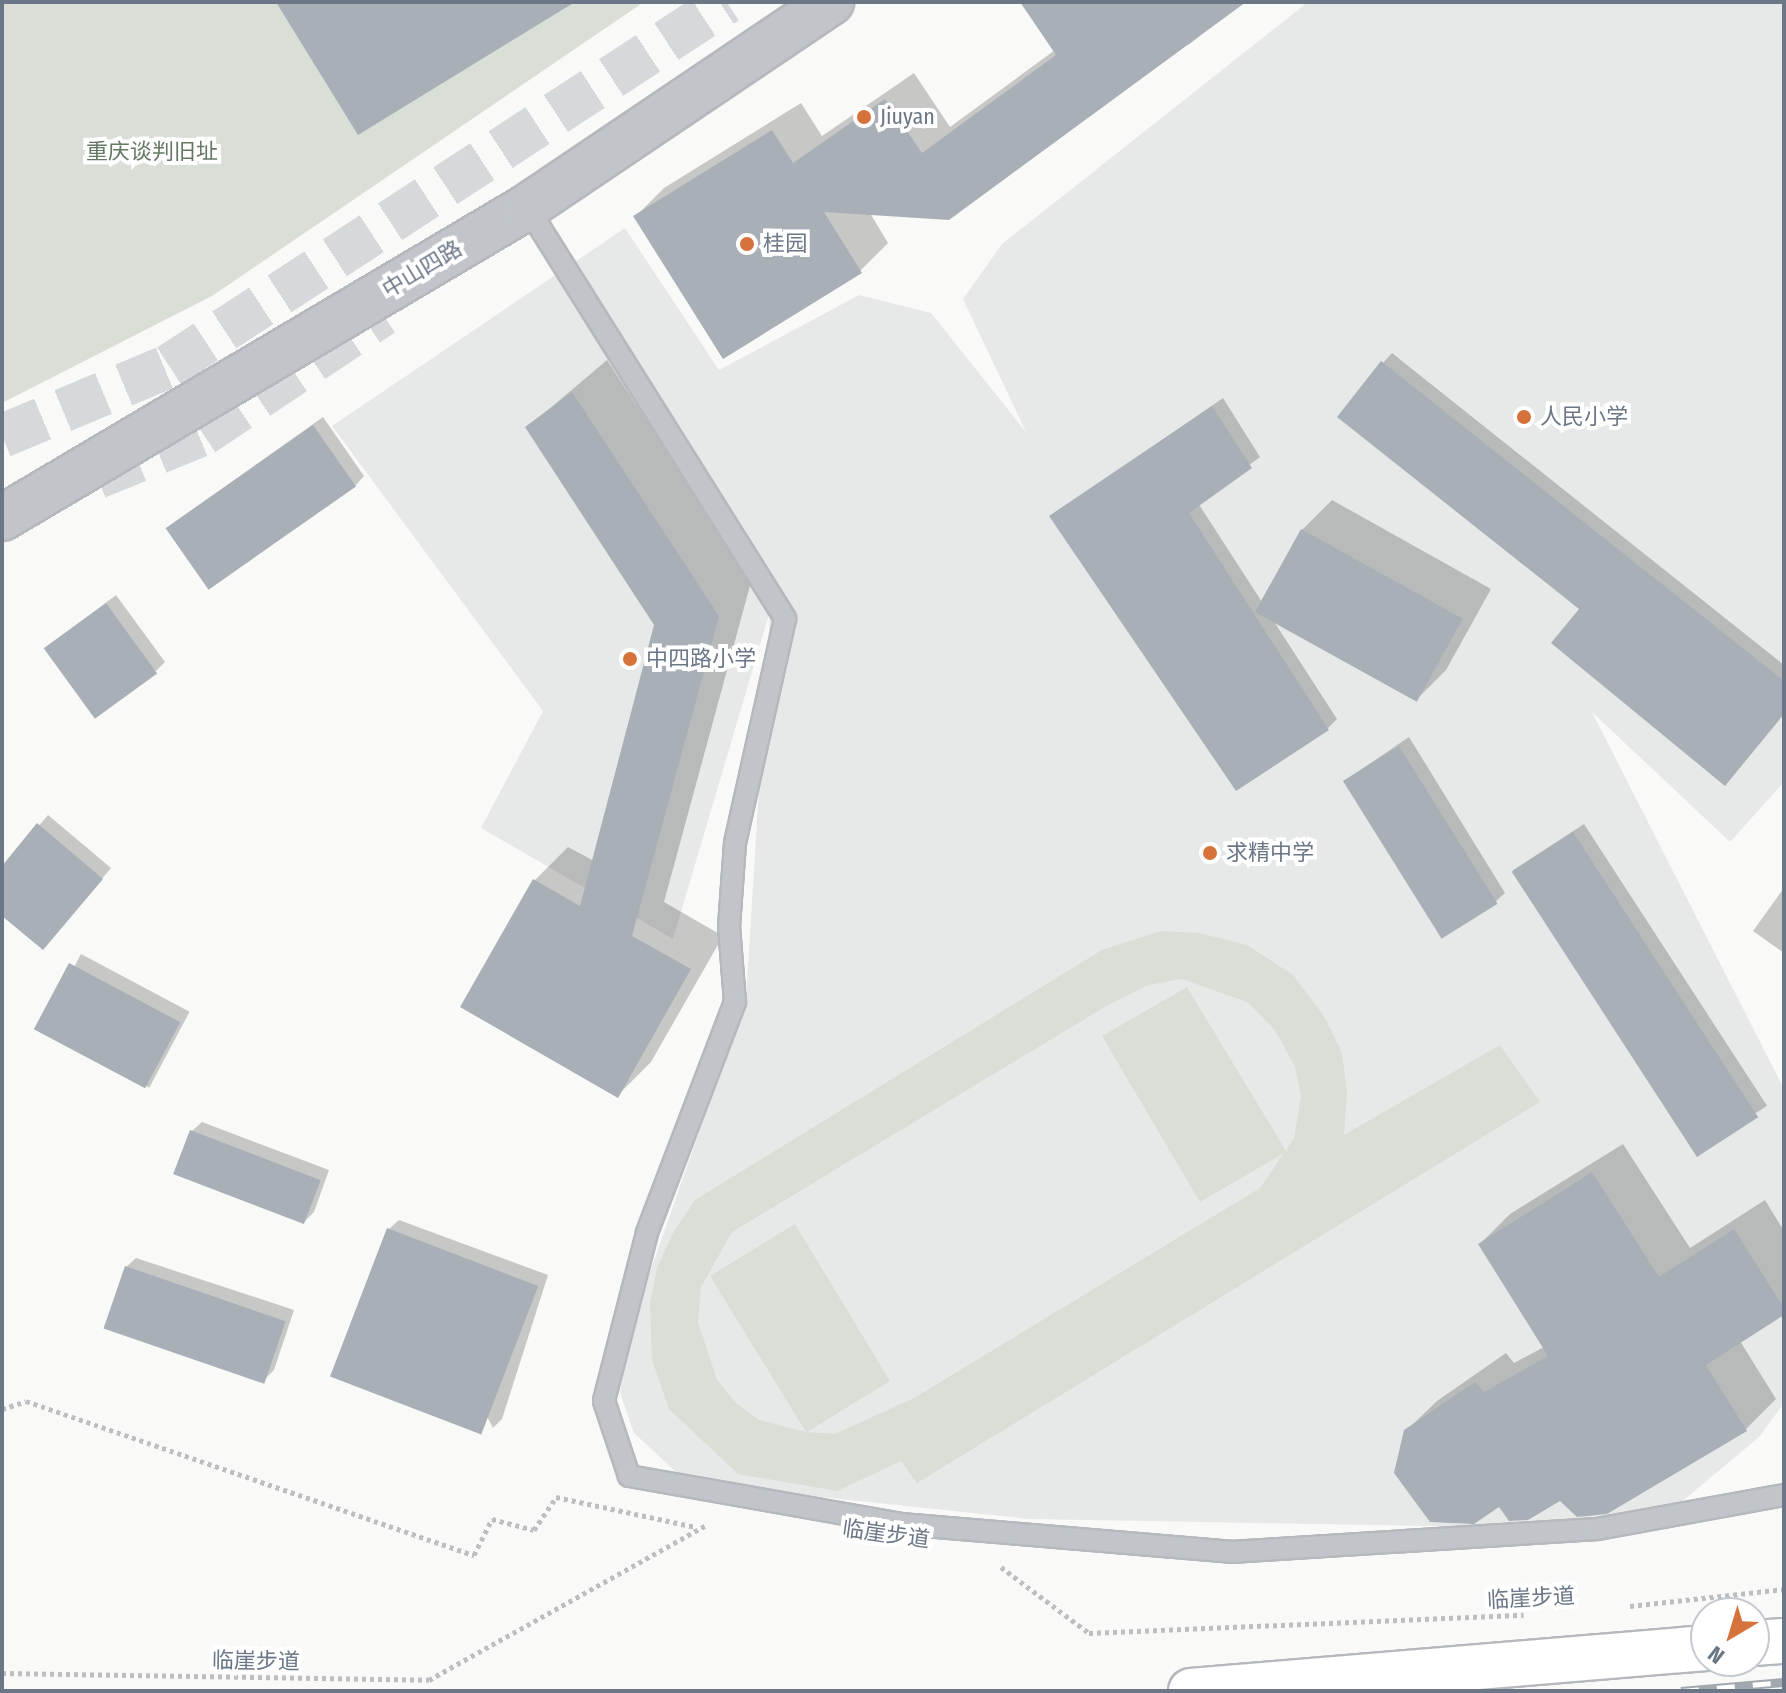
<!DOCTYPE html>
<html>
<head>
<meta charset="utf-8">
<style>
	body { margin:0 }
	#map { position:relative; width:1786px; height:1693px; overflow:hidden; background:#f9faf8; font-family:"Fira Sans Condensed","Noto Sans SC",sans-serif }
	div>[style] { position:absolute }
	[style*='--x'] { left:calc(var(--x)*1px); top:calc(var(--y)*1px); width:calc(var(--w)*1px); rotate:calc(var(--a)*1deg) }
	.built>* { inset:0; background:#e7e9e8 }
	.green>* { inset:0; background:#d9ded7 }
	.shadow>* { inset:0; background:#0003; transform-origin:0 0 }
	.building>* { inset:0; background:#a9afb6; transform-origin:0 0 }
	.secondary-tunnel>* { height:44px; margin-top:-22px; transform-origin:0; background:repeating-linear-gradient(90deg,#d6d9dc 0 44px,transparent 0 66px) }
	.path>* { height:5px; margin-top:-2.5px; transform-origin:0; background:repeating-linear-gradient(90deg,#bcbec1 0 4px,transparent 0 8px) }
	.roads { filter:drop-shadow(2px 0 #b5b9bd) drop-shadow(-2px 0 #b5b9bd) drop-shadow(0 2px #b5b9bd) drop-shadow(0 -2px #b5b9bd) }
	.service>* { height:20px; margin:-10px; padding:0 10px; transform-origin:10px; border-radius:10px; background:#c1c5c9 }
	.tertiary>* { height:44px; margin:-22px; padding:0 22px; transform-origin:22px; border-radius:22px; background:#c1c5c9 }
	.primary>* { height:44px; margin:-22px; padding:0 22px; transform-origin:22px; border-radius:22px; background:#fff }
	.rail>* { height:9px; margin-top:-4.5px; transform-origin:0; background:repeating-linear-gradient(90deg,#fff 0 18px,#a3a8af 0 36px); box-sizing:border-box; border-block:2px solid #a3a8af }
	.dots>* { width:22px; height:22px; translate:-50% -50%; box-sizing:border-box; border:4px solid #fff; border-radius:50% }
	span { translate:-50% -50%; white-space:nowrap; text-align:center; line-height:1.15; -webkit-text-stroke:8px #fff; paint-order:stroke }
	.poi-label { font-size:22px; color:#6b7786 }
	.left { translate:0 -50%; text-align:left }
	.park-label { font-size:22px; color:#667965 }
	.street-label { font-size:22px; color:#6b7786 }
	.frame { position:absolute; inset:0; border:4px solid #6b7786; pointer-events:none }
	.north { position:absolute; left:1690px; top:1597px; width:80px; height:80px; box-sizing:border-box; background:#fff; border:2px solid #c4c9cf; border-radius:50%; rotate:218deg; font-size:22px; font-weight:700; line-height:32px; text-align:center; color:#6b7786 }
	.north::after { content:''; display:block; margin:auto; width:28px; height:36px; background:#d6723b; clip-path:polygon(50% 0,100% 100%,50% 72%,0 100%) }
</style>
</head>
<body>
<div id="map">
	<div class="built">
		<i style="clip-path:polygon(1308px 2px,1784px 2px,1784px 782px,1730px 842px,1592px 712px,1784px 1089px,1784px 1403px,1759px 1437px,1667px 1514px,1597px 1529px,1029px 1519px,764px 1491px,677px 1473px,634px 1433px,620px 1393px,630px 1329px,746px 998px,770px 611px,673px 939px,481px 828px,543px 711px,332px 426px,625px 228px,719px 370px,859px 295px,931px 313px,1026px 432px,963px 299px,1002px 244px)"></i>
	</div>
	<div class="green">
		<i style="clip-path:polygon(2px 2px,644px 2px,212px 296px,2px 403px)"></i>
		<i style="clip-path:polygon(evenodd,1161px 931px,1199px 933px,1247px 945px,1293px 975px,1324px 1016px,1342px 1053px,1347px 1091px,1344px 1135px,1500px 1045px,1540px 1102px,917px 1483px,901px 1461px,837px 1491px,738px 1474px,669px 1409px,652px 1360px,650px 1304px,657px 1268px,673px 1233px,695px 1200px,1102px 950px,1161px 931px,1182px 979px,1247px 1002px,1275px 1030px,1295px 1067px,1301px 1096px,1294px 1138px,1286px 1151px,1187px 987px,1102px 1036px,1200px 1202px,1284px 1153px,1260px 1188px,914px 1398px,835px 1434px,807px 1432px,890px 1381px,795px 1224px,710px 1276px,806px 1432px,759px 1420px,735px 1402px,717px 1380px,698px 1322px,701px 1287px,732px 1232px,1108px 1005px,1148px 985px,1182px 979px)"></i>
	</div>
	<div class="shadow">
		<i style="clip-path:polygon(1023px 2px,1243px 2px,1188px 45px,1186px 41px,870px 213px,888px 243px,860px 271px,636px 216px,664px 188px,801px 103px,822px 136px,914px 73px,950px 127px,1055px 50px)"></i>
		<i style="clip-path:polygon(1392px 353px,1784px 665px,1784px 714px,1582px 609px,1383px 363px)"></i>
		<i style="clip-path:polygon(607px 360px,751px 582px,664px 902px,723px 936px,651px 1062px,618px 1095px,535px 880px,568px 847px,594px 861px,656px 624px,528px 427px)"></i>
		<i style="clip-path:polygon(1223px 398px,1260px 457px,1198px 503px,1262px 602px,1302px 530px,1332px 500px,1491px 589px,1446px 670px,1416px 700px,1273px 620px,1337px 719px,1328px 728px,1052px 516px)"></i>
		<i style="clip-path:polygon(323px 417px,364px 476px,355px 486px,168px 527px)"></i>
		<i style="clip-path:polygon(116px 595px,165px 662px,156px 671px,46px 648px)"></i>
		<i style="clip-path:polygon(1409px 737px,1505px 893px,1495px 902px,1344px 781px)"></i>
		<i style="clip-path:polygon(48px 815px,111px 868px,52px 938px,2px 913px,2px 869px)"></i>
		<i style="left:1584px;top:824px;width:336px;height:85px;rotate:57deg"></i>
		<i style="clip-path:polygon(1784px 888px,1784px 953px,1753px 931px)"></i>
		<i style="left:81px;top:954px;width:123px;height:86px;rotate:28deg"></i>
		<i style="clip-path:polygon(202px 1122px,329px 1170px,314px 1212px,304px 1222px,192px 1131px)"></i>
		<i style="clip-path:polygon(1623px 1144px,1690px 1248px,1765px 1200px,1784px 1231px,1784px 1312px,1740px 1341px,1776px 1399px,1746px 1429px,1606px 1512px,1560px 1498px,1500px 1505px,1406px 1431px,1437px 1401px,1506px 1353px,1514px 1363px,1544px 1347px,1480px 1244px,1510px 1214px)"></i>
		<i style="clip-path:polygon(399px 1220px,548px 1275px,502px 1419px,493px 1428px,389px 1229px)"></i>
		<i style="clip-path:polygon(136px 1258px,294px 1310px,274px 1370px,264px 1380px,126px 1267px)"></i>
	</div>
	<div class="building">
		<i style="clip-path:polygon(276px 2px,575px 2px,358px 135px)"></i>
		<i style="clip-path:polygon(1020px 2px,1246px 2px,949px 220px,824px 212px,862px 273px,723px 359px,633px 216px,772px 130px,793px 163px,885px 99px,922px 153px,1056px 55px)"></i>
		<i style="clip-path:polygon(1381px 361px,1784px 681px,1784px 714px,1725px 786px,1551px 643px,1579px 609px,1337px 417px)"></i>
		<i style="clip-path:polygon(572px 392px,719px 616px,632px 936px,691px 969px,618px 1098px,460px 1007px,533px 879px,580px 906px,654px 625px,525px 427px)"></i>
		<i style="clip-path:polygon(1212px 406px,1252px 468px,1189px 513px,1329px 730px,1236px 791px,1049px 516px)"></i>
		<i style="left:313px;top:425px;width:75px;height:180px;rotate:55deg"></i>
		<i style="left:1301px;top:529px;width:185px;height:95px;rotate:29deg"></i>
		<i style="left:106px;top:603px;width:87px;height:77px;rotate:54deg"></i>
		<i style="left:1399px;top:746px;width:186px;height:66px;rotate:58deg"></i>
		<i style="clip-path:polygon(37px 823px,103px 879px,43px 950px,2px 916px,2px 866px)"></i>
		<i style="left:1573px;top:832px;width:340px;height:73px;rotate:57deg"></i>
		<i style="left:69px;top:963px;width:126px;height:75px;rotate:28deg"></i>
		<i style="left:190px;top:1130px;width:140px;height:47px;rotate:21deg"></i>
		<i style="clip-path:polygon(1592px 1172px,1659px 1277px,1734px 1229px,1784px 1308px,1784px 1315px,1706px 1365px,1747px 1431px,1607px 1514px,1577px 1517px,1560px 1501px,1528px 1520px,1509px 1521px,1499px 1507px,1474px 1524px,1430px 1522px,1394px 1473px,1404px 1430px,1475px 1382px,1484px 1392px,1548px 1356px,1478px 1244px)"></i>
		<i style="left:387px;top:1228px;width:162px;height:159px;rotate:21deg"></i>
		<i style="left:125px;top:1266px;width:170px;height:66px;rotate:19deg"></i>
	</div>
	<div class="secondary-tunnel">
		<i style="--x:2;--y:436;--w:181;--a:-22.7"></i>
		<i style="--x:169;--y:366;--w:666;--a:-33.12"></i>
		<i style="--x:97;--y:477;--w:114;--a:-22.1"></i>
		<i style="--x:203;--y:434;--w:216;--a:-33.7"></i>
	</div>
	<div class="path">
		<i style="--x:2;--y:1409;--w:25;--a:-18"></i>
		<i style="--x:26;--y:1401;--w:474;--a:19"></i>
		<i style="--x:474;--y:1555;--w:40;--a:-63.4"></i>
		<i style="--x:492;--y:1519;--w:43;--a:14.7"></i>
		<i style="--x:534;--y:1530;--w:40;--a:-56"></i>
		<i style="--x:556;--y:1497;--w:143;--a:12.1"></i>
		<i style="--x:1001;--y:1567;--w:110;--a:36.9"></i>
		<i style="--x:1089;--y:1633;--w:435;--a:-2.4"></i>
		<i style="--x:1630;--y:1606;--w:155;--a:-6.3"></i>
		<i style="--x:2;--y:1673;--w:427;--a:0.9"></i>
		<i style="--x:429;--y:1680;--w:317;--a:-29.2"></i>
	</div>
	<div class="roads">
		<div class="service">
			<i style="--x:527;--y:207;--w:486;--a:57.9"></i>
			<i style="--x:785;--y:619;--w:230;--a:102.6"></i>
			<i style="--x:735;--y:843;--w:83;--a:94.1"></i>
			<i style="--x:729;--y:926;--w:76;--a:85.5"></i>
			<i style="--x:735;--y:1002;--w:247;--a:110.9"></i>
			<i style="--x:647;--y:1233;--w:173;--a:104.4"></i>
			<i style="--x:604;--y:1401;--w:79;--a:71.6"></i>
			<i style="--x:629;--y:1476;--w:276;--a:10"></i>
			<i style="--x:901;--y:1524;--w:331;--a:4.8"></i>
			<i style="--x:1231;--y:1552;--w:367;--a:-3.6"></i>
			<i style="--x:1597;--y:1529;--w:190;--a:-10.3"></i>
		</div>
		<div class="tertiary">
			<i style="--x:2;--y:518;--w:610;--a:-30.64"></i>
			<i style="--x:527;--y:207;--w:367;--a:-34"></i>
		</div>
		<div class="primary">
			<i style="--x:1754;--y:1643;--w:30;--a:-4"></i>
			<i style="--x:1191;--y:1691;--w:517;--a:-4.77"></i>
		</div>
	</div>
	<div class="rail">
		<i style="--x:1681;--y:1691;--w:103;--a:-5"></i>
	</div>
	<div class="dots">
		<i style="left:864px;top:117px;background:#d6723b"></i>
		<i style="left:747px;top:244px;background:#d6723b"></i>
		<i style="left:1524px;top:417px;background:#d6723b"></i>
		<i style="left:630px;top:659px;background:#d6723b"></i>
		<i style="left:1210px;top:853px;background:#d6723b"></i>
	</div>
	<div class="poi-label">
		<span class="left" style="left:880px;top:117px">Jiuyan</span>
		<span class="left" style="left:763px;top:244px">桂园</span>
		<span class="left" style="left:1540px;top:417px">人民小学</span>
		<span class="left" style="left:646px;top:659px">中四路小学</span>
		<span class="left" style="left:1226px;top:853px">求精中学</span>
	</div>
	<div class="park-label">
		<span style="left:152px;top:152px">重庆谈判旧址</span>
	</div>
	<div class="street-label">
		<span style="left:422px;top:269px;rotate:-31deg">中山四路</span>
		<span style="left:886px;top:1534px;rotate:8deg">临崖步道</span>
		<span style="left:1531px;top:1598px;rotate:-3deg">临崖步道</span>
		<span style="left:256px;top:1661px;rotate:1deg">临崖步道</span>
	</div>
	<div class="frame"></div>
	<div class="north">N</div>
</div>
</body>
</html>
